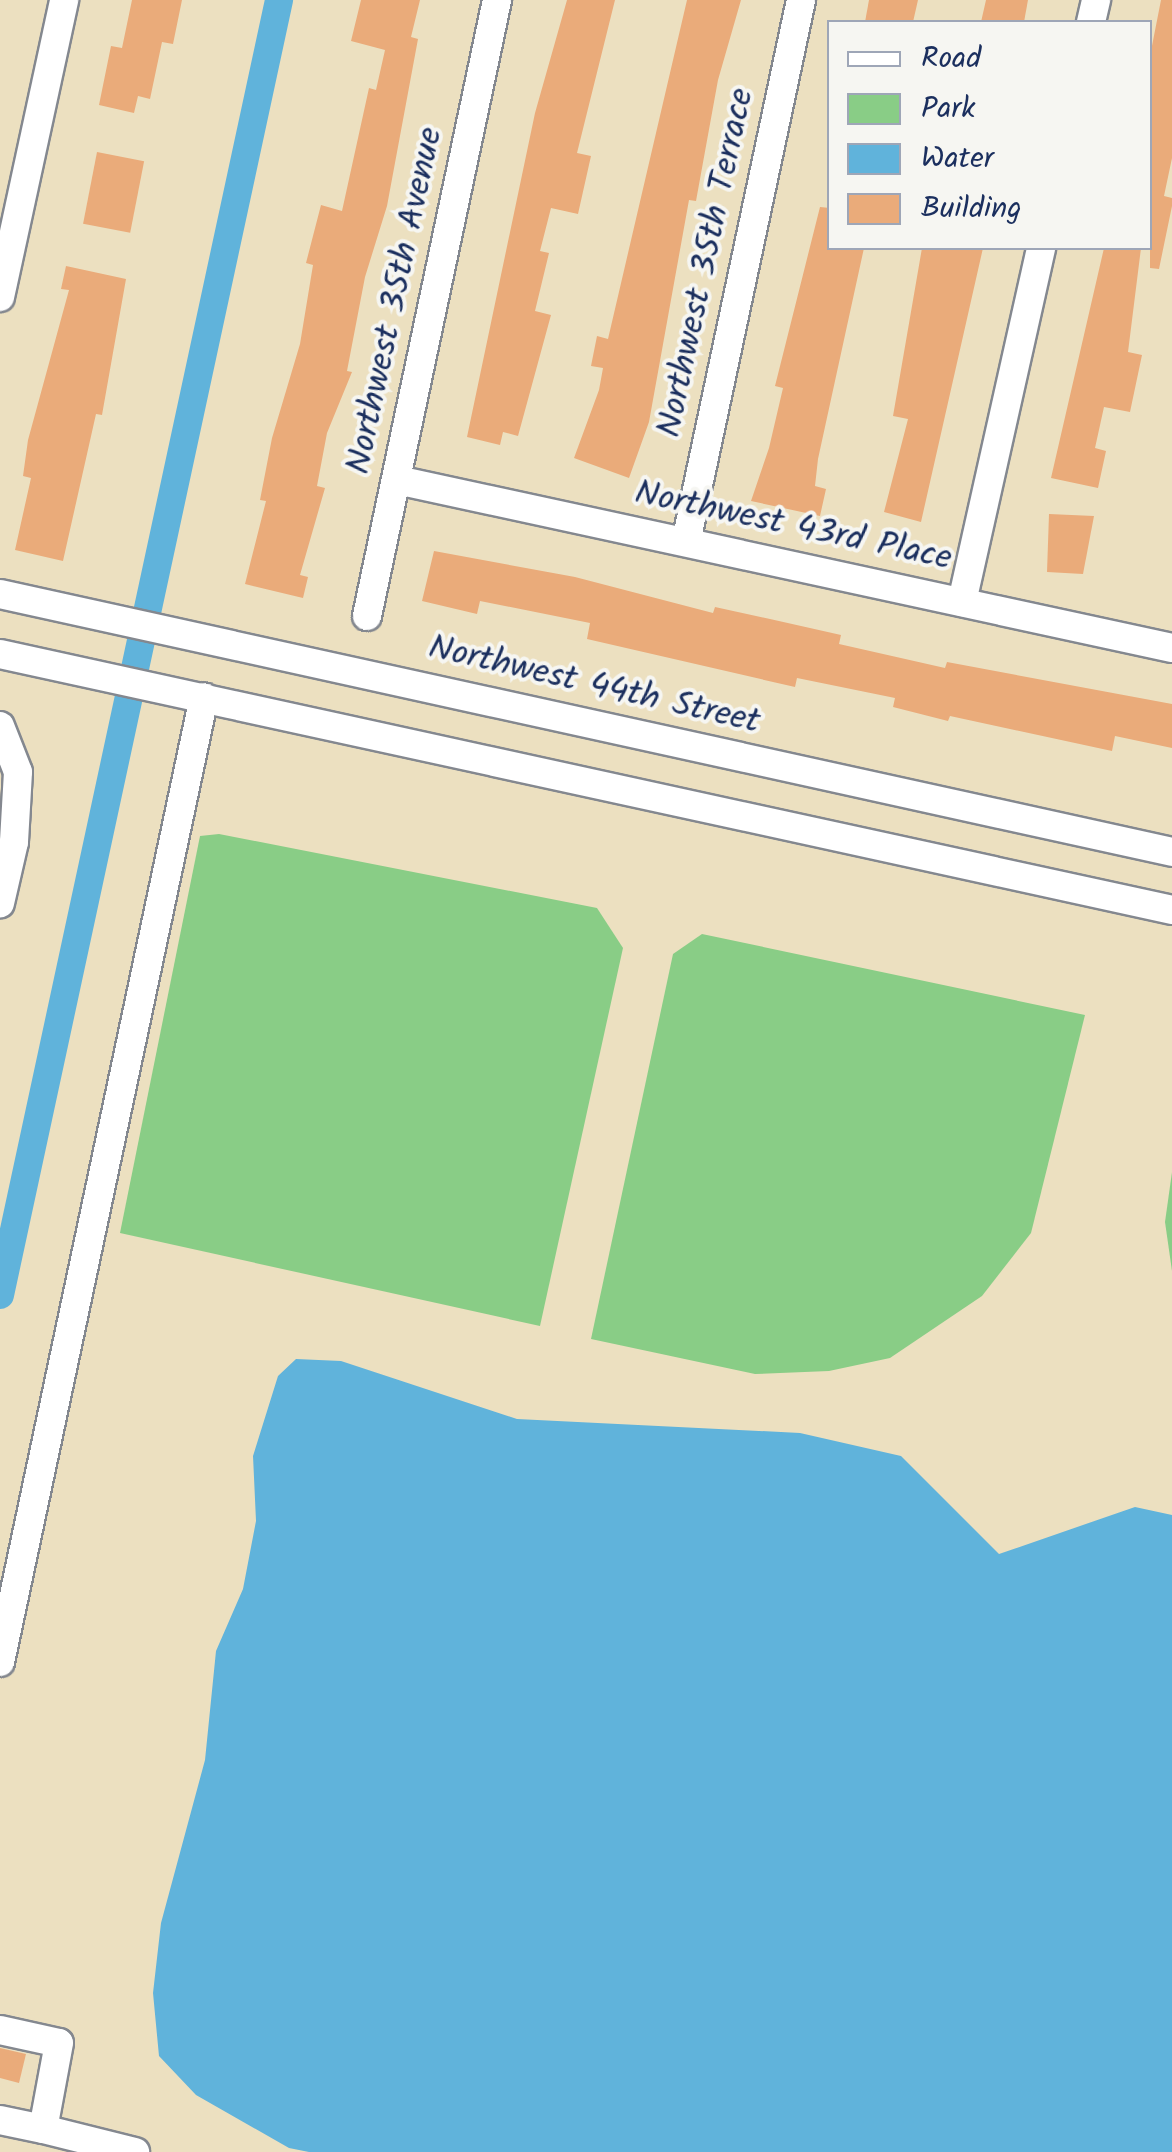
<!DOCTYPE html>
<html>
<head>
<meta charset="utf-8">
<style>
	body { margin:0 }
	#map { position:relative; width:1172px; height:2152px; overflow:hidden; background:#ece0c0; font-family:Kalam,sans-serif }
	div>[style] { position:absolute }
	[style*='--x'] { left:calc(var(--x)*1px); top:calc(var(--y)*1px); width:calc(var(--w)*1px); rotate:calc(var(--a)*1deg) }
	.green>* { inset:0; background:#89cd86 }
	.water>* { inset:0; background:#60b3db }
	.canal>* { height:28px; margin:-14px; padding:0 14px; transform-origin:14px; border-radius:14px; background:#60b3db }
	.building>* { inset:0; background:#eaab7a; transform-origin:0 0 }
	.roads { filter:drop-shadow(2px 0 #84888f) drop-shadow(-2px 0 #84888f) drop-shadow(0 2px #84888f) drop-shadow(0 -2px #84888f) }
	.minor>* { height:28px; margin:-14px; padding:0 14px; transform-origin:14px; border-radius:14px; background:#fff }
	span { translate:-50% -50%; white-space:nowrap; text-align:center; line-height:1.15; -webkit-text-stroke:8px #f6f6f2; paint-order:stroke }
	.street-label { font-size:35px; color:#1b2f5e }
	.legend { position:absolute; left:827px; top:20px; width:325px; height:230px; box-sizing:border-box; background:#f6f6f2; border:2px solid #9ea6b7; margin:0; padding:12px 18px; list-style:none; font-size:30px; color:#1b2f5e }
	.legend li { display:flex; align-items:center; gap:20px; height:50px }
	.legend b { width:50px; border:2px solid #9ea6b7 }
</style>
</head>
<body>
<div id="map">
	<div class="green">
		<i style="clip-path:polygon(219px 834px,597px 908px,623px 948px,540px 1326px,120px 1233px,200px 836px)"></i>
		<i style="clip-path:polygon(702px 934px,1085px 1015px,1031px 1233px,982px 1296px,890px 1358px,829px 1371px,755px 1374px,591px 1339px,673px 954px)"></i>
		<i style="clip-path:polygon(1172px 1172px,1172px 1271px,1165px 1222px)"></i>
	</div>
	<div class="water">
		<i style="clip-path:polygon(296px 1359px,341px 1361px,517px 1419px,800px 1433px,901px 1456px,999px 1554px,1135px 1507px,1172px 1515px,1172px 2152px,309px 2152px,289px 2148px,196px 2095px,159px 2056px,153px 1993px,161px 1923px,205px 1760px,216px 1651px,243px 1589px,256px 1521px,253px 1456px,278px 1376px)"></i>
	</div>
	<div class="canal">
		<i style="--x:0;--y:1295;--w:1325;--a:-77.84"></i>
	</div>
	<div class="building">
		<i style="clip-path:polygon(132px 0,182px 0,173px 44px,162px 42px,150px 99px,138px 96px,134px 113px,99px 105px,111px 46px,122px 48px)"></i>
		<i style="clip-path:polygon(361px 0,420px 0,411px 37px,418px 39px,387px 206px,365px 277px,347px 371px,352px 372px,327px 433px,317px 486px,325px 488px,300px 575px,308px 577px,303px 598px,245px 584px,266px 501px,260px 500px,272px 438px,300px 344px,313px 265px,306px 263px,321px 205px,342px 211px,369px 88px,376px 90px,385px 50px,351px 41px)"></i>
		<i style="clip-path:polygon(567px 0,615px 0,577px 153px,591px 156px,578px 214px,551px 208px,540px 251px,549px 253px,535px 311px,551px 315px,518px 436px,503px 432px,500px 445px,467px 437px,535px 113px)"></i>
		<i style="clip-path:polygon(687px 0,741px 0,718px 80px,696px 201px,689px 200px,649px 422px,629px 478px,574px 458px,599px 390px,603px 368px,591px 366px,597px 336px,608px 339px)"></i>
		<i style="clip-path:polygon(869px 0,918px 0,913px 22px,865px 22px)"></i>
		<i style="clip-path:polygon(986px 0,1028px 0,1024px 22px,981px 22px)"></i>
		<i style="clip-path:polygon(1161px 0,1172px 0,1172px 158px,1164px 196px,1172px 198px,1172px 206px,1159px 269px,1150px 268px,1150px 56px)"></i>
		<i style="left:97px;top:152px;width:48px;height:73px;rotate:11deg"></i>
		<i style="clip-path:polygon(820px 207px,830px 208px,830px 248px,864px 248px,818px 459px,815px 486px,826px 489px,820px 516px,751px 501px,769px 448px,783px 388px,775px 386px)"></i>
		<i style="clip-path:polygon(922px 248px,983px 248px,921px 522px,884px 512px,908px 419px,893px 416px)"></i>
		<i style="clip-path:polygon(1104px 248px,1141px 248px,1128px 352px,1142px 355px,1130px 412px,1104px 407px,1095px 448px,1106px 451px,1098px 488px,1051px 478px)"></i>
		<i style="clip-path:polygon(66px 266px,126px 279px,102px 415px,96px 414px,63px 561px,15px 550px,31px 478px,23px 476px,28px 440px,69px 290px,61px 289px)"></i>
		<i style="clip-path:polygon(1049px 514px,1094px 516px,1083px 574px,1047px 572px)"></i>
		<i style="clip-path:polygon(434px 551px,575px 577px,713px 613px,715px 607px,770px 619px,841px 635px,839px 644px,945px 668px,947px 662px,1172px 704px,1172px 748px,1115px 736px,1112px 751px,950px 716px,948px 721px,893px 707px,895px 698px,797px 678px,795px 687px,587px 639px,590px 623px,480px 601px,477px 614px,422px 601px)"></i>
		<i style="clip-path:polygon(0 2048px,26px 2054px,19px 2083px,0 2078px)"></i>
	</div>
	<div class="roads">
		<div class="minor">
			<i style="--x:1091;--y:22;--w:23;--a:-77"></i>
			<i style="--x:0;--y:297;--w:304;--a:-77.8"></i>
			<i style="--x:397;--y:480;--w:793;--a:12.23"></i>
			<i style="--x:686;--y:542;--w:554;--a:-78.02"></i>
			<i style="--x:0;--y:594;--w:1200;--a:12.41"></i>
			<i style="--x:962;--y:602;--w:363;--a:-77.4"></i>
			<i style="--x:367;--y:616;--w:630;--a:-78.08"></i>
			<i style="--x:0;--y:654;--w:1200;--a:12.32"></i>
			<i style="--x:0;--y:726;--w:49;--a:68.6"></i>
			<i style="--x:18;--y:772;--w:70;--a:93.3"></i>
			<i style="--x:14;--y:842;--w:63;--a:102.9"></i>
			<i style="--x:0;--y:1662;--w:986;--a:-78.06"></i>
			<i style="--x:0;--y:2030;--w:60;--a:12.4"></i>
			<i style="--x:59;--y:2043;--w:87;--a:100.5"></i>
			<i style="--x:43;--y:2129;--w:44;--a:-168.2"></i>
			<i style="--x:43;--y:2129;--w:95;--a:14"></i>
		</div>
	</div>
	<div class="street-label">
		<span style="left:707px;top:263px;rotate:-78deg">Northwest 35th Terrace</span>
		<span style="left:396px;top:301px;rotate:-78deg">Northwest 35th Avenue</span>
		<span style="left:793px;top:527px;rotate:12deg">Northwest 43rd Place</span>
		<span style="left:594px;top:686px;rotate:13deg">Northwest 44th Street</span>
	</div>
	<ul class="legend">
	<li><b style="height:12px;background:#fff"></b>Road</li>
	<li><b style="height:28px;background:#89cd86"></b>Park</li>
	<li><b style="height:28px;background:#60b3db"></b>Water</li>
	<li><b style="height:28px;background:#eaab7a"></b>Building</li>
	</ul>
</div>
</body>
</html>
